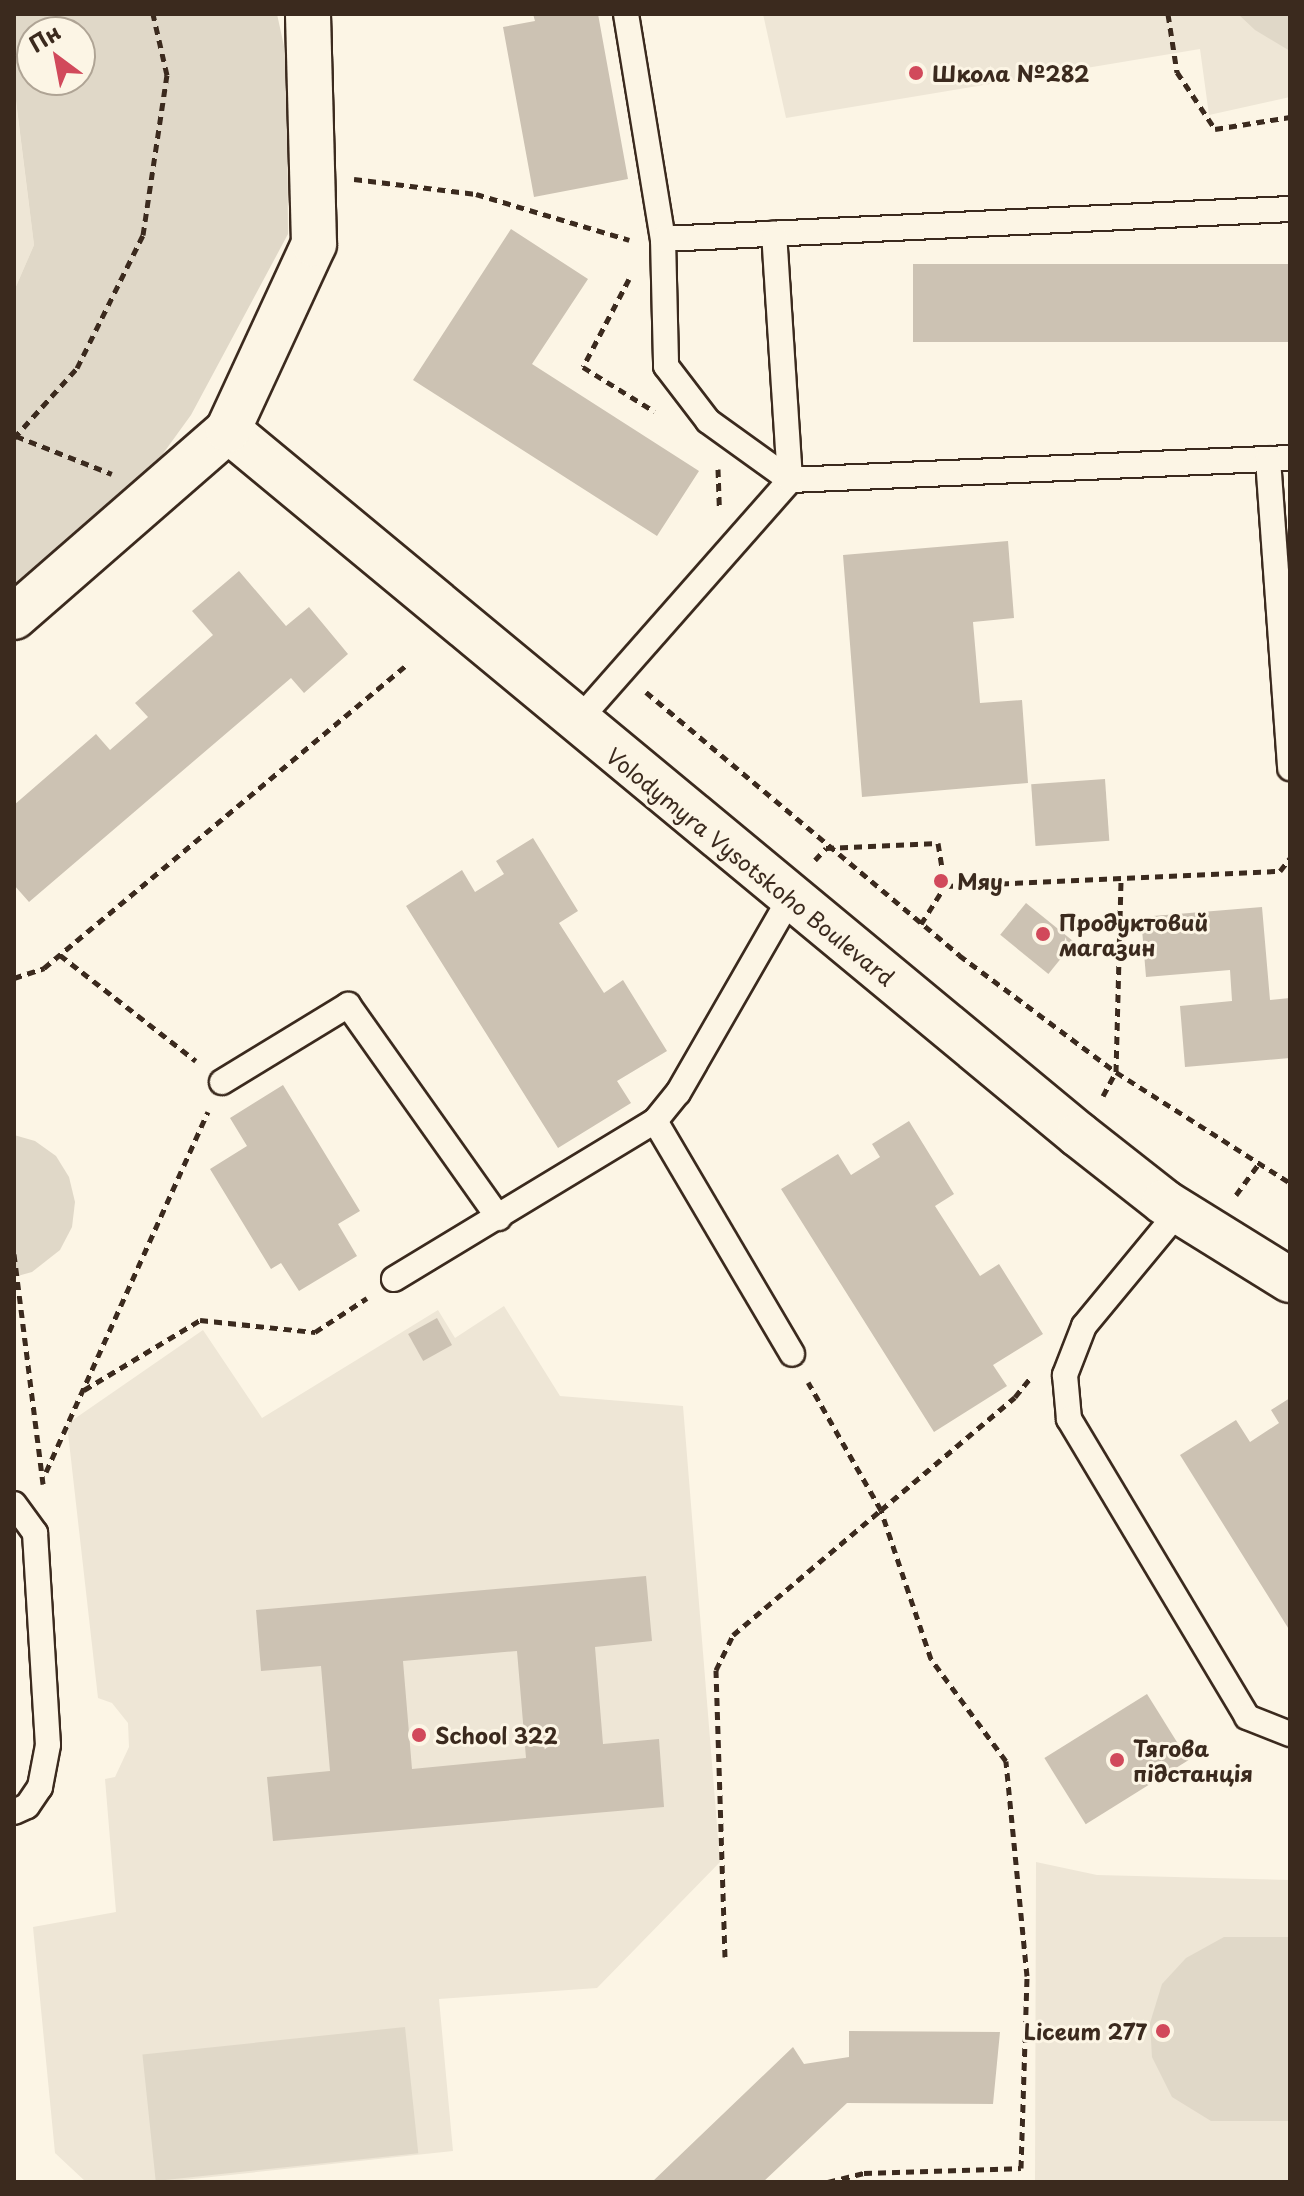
<!DOCTYPE html>
<html>
<head>
<meta charset="utf-8">
<style>
	body { margin:0 }
	#map { position:relative; width:1304px; height:2196px; overflow:hidden; background:#fcf5e5; font-family:"Playpen Sans",sans-serif }
	div>[style] { position:absolute }
	[style*='--x'] { left:calc(var(--x)*1px); top:calc(var(--y)*1px); width:calc(var(--w)*1px); rotate:calc(var(--a)*1deg) }
	.built>* { inset:0; background:#eee6d6 }
	.green>* { inset:0; background:#e0d8c8; transform-origin:0 0 }
	.building>* { inset:0; background:#ccc2b3; transform-origin:0 0 }
	.path>* { height:5px; margin-top:-2.5px; transform-origin:0; background:repeating-linear-gradient(90deg,#3b2a1e 0 8px,transparent 0 14px) }
	.roads { filter:drop-shadow(2px 0 #3b2a1e) drop-shadow(-2px 0 #3b2a1e) drop-shadow(0 2px #3b2a1e) drop-shadow(0 -2px #3b2a1e) }
	.lane>* { height:24px; margin:-12px; padding:0 12px; transform-origin:12px; border-radius:12px; background:#fcf5e5 }
	.street>* { height:44px; margin:-22px; padding:0 22px; transform-origin:22px; border-radius:22px; background:#fcf5e5 }
	.dots>* { width:22px; height:22px; translate:-50% -50%; box-sizing:border-box; border:4px solid #fcf5e5; border-radius:50% }
	span { translate:-50% -50%; white-space:nowrap; text-align:center; line-height:1.15; -webkit-text-stroke:6px #fcf5e5; paint-order:stroke }
	.poi-label { font-size:22px; color:#3b2a1e; font-weight:700 }
	.left { translate:0 -50%; text-align:left }
	.right { translate:-100% -50%; text-align:right }
	.street-label { font-size:22px; color:#3b2a1e }
	.frame { position:absolute; inset:0; border:16px solid #3b2a1e; pointer-events:none }
	.north { position:absolute; left:16px; top:16px; width:80px; height:80px; box-sizing:border-box; background:#fcf5e5; border:2px solid #afa495; border-radius:50%; rotate:328deg; font-size:22px; font-weight:700; line-height:32px; text-align:center; color:#3b2a1e }
	.north::after { content:''; display:block; margin:auto; width:28px; height:36px; background:#d1495b; clip-path:polygon(50% 0,100% 100%,50% 72%,0 100%) }
</style>
</head>
<body>
<div id="map">
	<div class="built">
		<i style="clip-path:polygon(763px 14px,1290px 14px,1290px 97px,1209px 115px,1200px 49px,786px 118px)"></i>
		<i style="clip-path:polygon(14px 86px,34px 245px,14px 291px)"></i>
		<i style="clip-path:polygon(504px 1306px,560px 1396px,683px 1406px,720px 1862px,597px 1988px,439px 1999px,453px 2151px,164px 2182px,86px 2182px,55px 2153px,33px 1927px,116px 1912px,105px 1779px,115px 1777px,129px 1747px,128px 1723px,112px 1703px,98px 1698px,67px 1424px,203px 1330px,262px 1418px,438px 1310px,455px 1338px)"></i>
		<i style="clip-path:polygon(1036px 1862px,1097px 1875px,1290px 1880px,1290px 2182px,1035px 2182px)"></i>
	</div>
	<div class="green">
		<i style="clip-path:polygon(evenodd,14px 14px,277px 14px,287px 60px,288px 234px,191px 415px,162px 455px,14px 594px,14px 291px,34px 245px,14px 85px,14px 14px,32px 32px,80px 32px,80px 80px,32px 80px,32px 32px)"></i>
		<i style="clip-path:polygon(1238px 14px,1290px 14px,1290px 51px,1255px 30px)"></i>
		<i style="clip-path:polygon(14px 1135px,35px 1141px,56px 1156px,69px 1177px,75px 1202px,72px 1227px,60px 1250px,32px 1272px,14px 1277px)"></i>
		<i style="clip-path:polygon(1224px 1937px,1290px 1937px,1290px 2121px,1211px 2121px,1172px 2097px,1152px 2057px,1150px 2023px,1162px 1984px,1186px 1958px)"></i>
		<i style="left:405px;top:2027px;width:127px;height:264px;rotate:84deg"></i>
	</div>
	<div class="building">
		<i style="clip-path:polygon(533px 14px,598px 14px,628px 179px,534px 197px,503px 27px,535px 21px)"></i>
		<i style="clip-path:polygon(511px 229px,588px 279px,532px 364px,699px 471px,657px 536px,413px 380px)"></i>
		<i style="left:1290px;top:264px;width:78px;height:377px;rotate:90deg"></i>
		<i style="clip-path:polygon(1008px 541px,1014px 618px,973px 622px,980px 703px,1022px 700px,1028px 783px,862px 797px,843px 555px)"></i>
		<i style="clip-path:polygon(239px 571px,286px 626px,309px 607px,348px 654px,304px 693px,291px 678px,29px 902px,14px 885px,14px 805px,96px 734px,110px 750px,148px 717px,135px 703px,213px 635px,192px 611px)"></i>
		<i style="left:1105px;top:779px;width:62px;height:74px;rotate:86deg"></i>
		<i style="clip-path:polygon(533px 838px,578px 911px,559px 923px,604px 993px,623px 980px,667px 1051px,617px 1081px,631px 1103px,558px 1148px,406px 906px,462px 870px,475px 892px,504px 874px,496px 861px)"></i>
		<i style="left:1026px;top:903px;width:62px;height:41px;rotate:39deg"></i>
		<i style="clip-path:polygon(1262px 907px,1270px 1000px,1290px 998px,1290px 1058px,1185px 1067px,1180px 1006px,1232px 1001px,1230px 970px,1146px 977px,1141px 917px)"></i>
		<i style="clip-path:polygon(283px 1085px,360px 1211px,338px 1224px,357px 1256px,299px 1291px,281px 1263px,271px 1269px,210px 1169px,247px 1146px,230px 1118px)"></i>
		<i style="clip-path:polygon(909px 1121px,954px 1194px,935px 1206px,980px 1276px,999px 1264px,1043px 1334px,993px 1365px,1007px 1386px,934px 1432px,781px 1189px,838px 1154px,851px 1175px,880px 1157px,872px 1144px)"></i>
		<i style="left:437px;top:1318px;width:31px;height:33px;rotate:61deg"></i>
		<i style="clip-path:polygon(1290px 1398px,1290px 1631px,1180px 1455px,1236px 1420px,1250px 1442px,1279px 1423px,1271px 1410px)"></i>
		<i style="clip-path:polygon(evenodd,646px 1576px,652px 1641px,595px 1647px,603px 1744px,659px 1739px,664px 1807px,273px 1841px,267px 1777px,330px 1771px,321px 1666px,261px 1671px,256px 1610px,646px 1576px,517px 1651px,526px 1758px,412px 1769px,403px 1661px,517px 1651px)"></i>
		<i style="left:1147px;top:1694px;width:78px;height:121px;rotate:58deg"></i>
		<i style="clip-path:polygon(849px 2031px,1000px 2032px,993px 2104px,847px 2103px,763px 2182px,652px 2182px,793px 2047px,804px 2064px,849px 2057px)"></i>
	</div>
	<div class="path">
		<i style="--x:1168;--y:14;--w:59;--a:81.2"></i>
		<i style="--x:1177;--y:72;--w:69;--a:56.3"></i>
		<i style="--x:1215;--y:129;--w:76;--a:-9.1"></i>
		<i style="--x:354;--y:179;--w:123;--a:7"></i>
		<i style="--x:476;--y:194;--w:160;--a:16.7"></i>
		<i style="--x:629;--y:279;--w:99;--a:117.6"></i>
		<i style="--x:583;--y:367;--w:84;--a:31.8"></i>
		<i style="--x:16;--y:436;--w:103;--a:21.6"></i>
		<i style="--x:14;--y:438;--w:94;--a:-48"></i>
		<i style="--x:77;--y:368;--w:148;--a:-63.6"></i>
		<i style="--x:143;--y:235;--w:162;--a:-81.5"></i>
		<i style="--x:167;--y:75;--w:63;--a:-102.9"></i>
		<i style="--x:718;--y:469;--w:38;--a:88"></i>
		<i style="--x:646;--y:692;--w:409;--a:40"></i>
		<i style="--x:959;--y:955;--w:196;--a:36.7"></i>
		<i style="--x:1116;--y:1072;--w:206;--a:32.5"></i>
		<i style="--x:815;--y:860;--w:16;--a:-47"></i>
		<i style="--x:826;--y:848;--w:112;--a:-2.6"></i>
		<i style="--x:938;--y:843;--w:44;--a:80.8"></i>
		<i style="--x:921;--y:924;--w:45;--a:-57.7"></i>
		<i style="--x:945;--y:886;--w:335;--a:-2.6"></i>
		<i style="--x:1280;--y:871;--w:16;--a:-52"></i>
		<i style="--x:60;--y:955;--w:172;--a:37.9"></i>
		<i style="--x:14;--y:978;--w:32;--a:-18"></i>
		<i style="--x:44;--y:968;--w:473;--a:-39.9"></i>
		<i style="--x:1103;--y:1096;--w:27;--a:-62"></i>
		<i style="--x:1116;--y:1072;--w:194;--a:-88.5"></i>
		<i style="--x:1236;--y:1195;--w:39;--a:-54"></i>
		<i style="--x:14;--y:1254;--w:232;--a:82.8"></i>
		<i style="--x:84;--y:1390;--w:135;--a:-31.1"></i>
		<i style="--x:200;--y:1320;--w:116;--a:6"></i>
		<i style="--x:315;--y:1332;--w:62;--a:-33.2"></i>
		<i style="--x:46;--y:1472;--w:395;--a:-65.8"></i>
		<i style="--x:725;--y:1957;--w:287;--a:-91.8"></i>
		<i style="--x:716;--y:1670;--w:39;--a:-64"></i>
		<i style="--x:733;--y:1635;--w:194;--a:-40.2"></i>
		<i style="--x:881;--y:1510;--w:147;--a:-119.7"></i>
		<i style="--x:828;--y:2182;--w:37;--a:-14"></i>
		<i style="--x:864;--y:2173;--w:157;--a:-1.8"></i>
		<i style="--x:1021;--y:2168;--w:192;--a:-88.2"></i>
		<i style="--x:1027;--y:1976;--w:216;--a:-95.6"></i>
		<i style="--x:1006;--y:1761;--w:127;--a:-126.3"></i>
		<i style="--x:931;--y:1659;--w:157;--a:-108.6"></i>
		<i style="--x:881;--y:1510;--w:175;--a:-40.1"></i>
		<i style="--x:1015;--y:1397;--w:26;--a:-51"></i>
	</div>
	<div class="roads">
		<div class="lane">
			<i style="--x:626;--y:14;--w:228;--a:80.7"></i>
			<i style="--x:663;--y:239;--w:127;--a:88.6"></i>
			<i style="--x:666;--y:366;--w:69;--a:52.6"></i>
			<i style="--x:708;--y:421;--w:101;--a:35.7"></i>
			<i style="--x:790;--y:480;--w:500;--a:-2.52"></i>
			<i style="--x:663;--y:239;--w:628;--a:-2.74"></i>
			<i style="--x:1268;--y:459;--w:310;--a:85.9"></i>
			<i style="--x:576;--y:723;--w:324;--a:-48.6"></i>
			<i style="--x:790;--y:480;--w:247;--a:-93.7"></i>
			<i style="--x:222;--y:1082;--w:148;--a:-31.4"></i>
			<i style="--x:348;--y:1005;--w:261;--a:54.7"></i>
			<i style="--x:655;--y:1121;--w:270;--a:59.5"></i>
			<i style="--x:1179;--y:1211;--w:149;--a:129.6"></i>
			<i style="--x:1084;--y:1326;--w:53;--a:111.2"></i>
			<i style="--x:1065;--y:1375;--w:44;--a:84.8"></i>
			<i style="--x:1069;--y:1419;--w:347;--a:59.1"></i>
			<i style="--x:1247;--y:1717;--w:46;--a:21.6"></i>
			<i style="--x:394;--y:1279;--w:305;--a:-31.2"></i>
			<i style="--x:655;--y:1121;--w:36;--a:-51"></i>
			<i style="--x:678;--y:1093;--w:225;--a:-60.1"></i>
			<i style="--x:14;--y:1504;--w:36;--a:54"></i>
			<i style="--x:35;--y:1533;--w:212;--a:86.5"></i>
			<i style="--x:48;--y:1745;--w:43;--a:100.8"></i>
			<i style="--x:40;--y:1787;--w:23;--a:124"></i>
			<i style="--x:27;--y:1806;--w:14;--a:155"></i>
		</div>
		<div class="street">
			<i style="--x:228;--y:430;--w:1105;--a:39.64"></i>
			<i style="--x:1079;--y:1135;--w:108;--a:38.2"></i>
			<i style="--x:1164;--y:1202;--w:148;--a:31.8"></i>
			<i style="--x:14;--y:617;--w:284;--a:-41.1"></i>
			<i style="--x:228;--y:430;--w:205;--a:-65.2"></i>
			<i style="--x:314;--y:244;--w:230;--a:-91.5"></i>
		</div>
	</div>
	<div class="dots">
		<i style="left:916px;top:73px;background:#d1495b"></i>
		<i style="left:941px;top:881px;background:#d1495b"></i>
		<i style="left:1043px;top:934px;background:#d1495b"></i>
		<i style="left:419px;top:1735px;background:#d1495b"></i>
		<i style="left:1117px;top:1760px;background:#d1495b"></i>
		<i style="left:1163px;top:2031px;background:#d1495b"></i>
	</div>
	<div class="poi-label">
		<span class="left" style="left:932px;top:73px">Школа №282</span>
		<span class="left" style="left:957px;top:881px">Мяу</span>
		<span class="left" style="left:1059px;top:934px">Продуктовий<br>магазин</span>
		<span class="left" style="left:435px;top:1735px">School 322</span>
		<span class="left" style="left:1133px;top:1760px">Тягова<br>пiдстанцiя</span>
		<span class="right" style="left:1147px;top:2031px">Liceum 277</span>
	</div>
	<div class="street-label">
		<span style="left:751px;top:866px;rotate:39deg">Volodymyra Vysotskoho Boulevard</span>
	</div>
	<div class="frame"></div>
	<div class="north">Пн</div>
</div>
</body>
</html>
